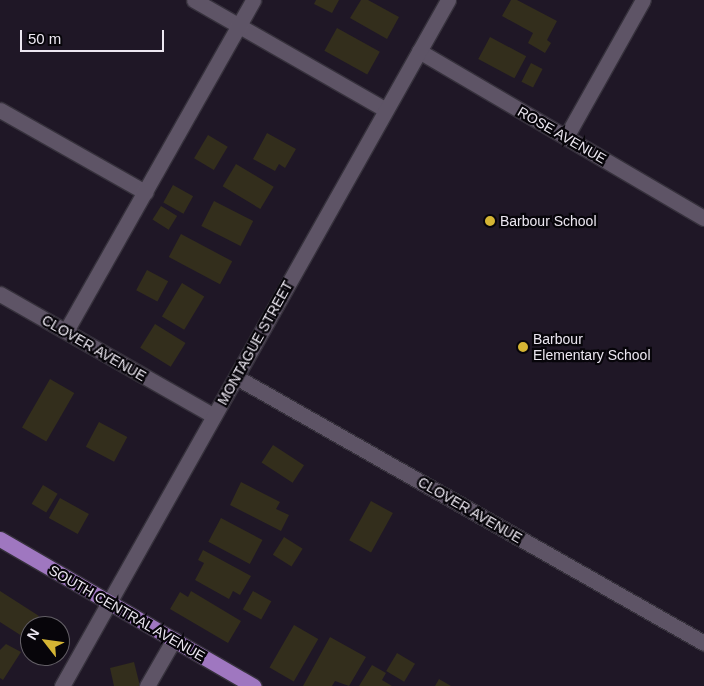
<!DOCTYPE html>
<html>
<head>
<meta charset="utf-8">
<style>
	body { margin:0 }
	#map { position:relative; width:704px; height:686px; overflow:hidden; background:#1f1726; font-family:Arial,sans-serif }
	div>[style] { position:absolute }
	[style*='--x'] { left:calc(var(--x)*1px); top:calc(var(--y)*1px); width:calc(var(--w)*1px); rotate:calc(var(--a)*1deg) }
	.building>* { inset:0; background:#332e1c; transform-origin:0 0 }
	.roads { filter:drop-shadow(1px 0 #36313c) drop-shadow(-1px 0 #36313c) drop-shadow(0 1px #36313c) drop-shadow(0 -1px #36313c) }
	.minor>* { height:15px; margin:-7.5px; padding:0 7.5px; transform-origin:7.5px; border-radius:7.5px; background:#5e5466 }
	.major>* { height:15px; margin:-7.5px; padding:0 7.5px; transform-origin:7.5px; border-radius:7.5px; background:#9f77c0 }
	.dots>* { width:14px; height:14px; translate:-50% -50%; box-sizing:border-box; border:2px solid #07050a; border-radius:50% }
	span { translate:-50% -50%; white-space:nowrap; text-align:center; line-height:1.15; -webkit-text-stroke:4.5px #07050a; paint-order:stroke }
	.street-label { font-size:14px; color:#ece7f1 }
	.poi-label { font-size:14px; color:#ece7f1 }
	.left { translate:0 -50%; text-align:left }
	.north { position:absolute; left:20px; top:616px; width:50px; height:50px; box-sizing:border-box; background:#07050a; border:1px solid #635f66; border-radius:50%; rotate:300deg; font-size:14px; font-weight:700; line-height:20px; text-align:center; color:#ece7f1 }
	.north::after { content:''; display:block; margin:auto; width:18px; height:22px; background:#d5b534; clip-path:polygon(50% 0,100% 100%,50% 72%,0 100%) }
	.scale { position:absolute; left:20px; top:30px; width:144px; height:22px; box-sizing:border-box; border:2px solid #ece7f1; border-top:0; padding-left:6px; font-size:15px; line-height:18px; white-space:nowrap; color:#ece7f1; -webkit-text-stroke:4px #07050a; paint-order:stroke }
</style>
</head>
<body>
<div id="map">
	<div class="building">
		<i style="clip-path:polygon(316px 0,339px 0,332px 13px,314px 4px)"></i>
		<i style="clip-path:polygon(361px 0,368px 0,399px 17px,387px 39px,350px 18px)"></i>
		<i style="clip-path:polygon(511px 0,517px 0,557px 21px,547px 40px,551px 43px,545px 53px,528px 43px,533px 33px,502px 16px)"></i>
		<i style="left:337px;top:28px;width:49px;height:26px;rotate:29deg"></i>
		<i style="left:490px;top:37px;width:41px;height:25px;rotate:28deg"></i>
		<i style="left:531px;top:63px;width:13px;height:21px;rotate:27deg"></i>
		<i style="clip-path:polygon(267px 133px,296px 149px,285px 168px,279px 164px,275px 171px,253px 159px)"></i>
		<i style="left:208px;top:135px;width:23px;height:27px;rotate:31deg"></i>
		<i style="left:236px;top:164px;width:44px;height:26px;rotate:31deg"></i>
		<i style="left:173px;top:185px;width:23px;height:20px;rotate:29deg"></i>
		<i style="left:214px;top:201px;width:44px;height:28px;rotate:27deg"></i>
		<i style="left:161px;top:206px;width:19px;height:16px;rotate:32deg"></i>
		<i style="left:181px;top:234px;width:58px;height:26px;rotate:28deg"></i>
		<i style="left:147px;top:270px;width:24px;height:23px;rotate:28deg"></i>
		<i style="left:182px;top:283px;width:26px;height:39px;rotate:31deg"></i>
		<i style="left:155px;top:324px;width:36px;height:28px;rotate:32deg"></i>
		<i style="left:50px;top:379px;width:28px;height:56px;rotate:30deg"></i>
		<i style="left:99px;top:422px;width:32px;height:28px;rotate:28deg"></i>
		<i style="left:273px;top:445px;width:37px;height:21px;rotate:33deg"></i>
		<i style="clip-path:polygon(241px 482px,280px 502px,276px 509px,289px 515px,281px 531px,230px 505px)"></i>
		<i style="left:43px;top:485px;width:17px;height:22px;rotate:31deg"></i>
		<i style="left:60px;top:498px;width:33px;height:23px;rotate:29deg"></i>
		<i style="left:371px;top:501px;width:25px;height:45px;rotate:29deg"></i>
		<i style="left:221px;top:518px;width:47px;height:27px;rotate:28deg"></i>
		<i style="left:284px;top:537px;width:22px;height:21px;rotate:32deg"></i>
		<i style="clip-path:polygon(203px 550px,251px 576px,240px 595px,233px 591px,229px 599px,195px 580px,204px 563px,198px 560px)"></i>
		<i style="clip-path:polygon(0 591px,39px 616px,30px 626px,25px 638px,0 622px)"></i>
		<i style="clip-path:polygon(191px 591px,241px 621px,228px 643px,170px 609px,180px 592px,188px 597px)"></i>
		<i style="left:253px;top:591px;width:21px;height:21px;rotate:29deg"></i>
		<i style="left:294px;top:625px;width:28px;height:49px;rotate:30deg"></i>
		<i style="clip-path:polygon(330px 637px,366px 657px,349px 686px,335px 681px,332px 686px,303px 686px)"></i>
		<i style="clip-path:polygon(6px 644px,21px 652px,3px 680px,0 678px,0 650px)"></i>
		<i style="left:397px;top:653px;width:21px;height:21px;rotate:31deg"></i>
		<i style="clip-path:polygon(134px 662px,140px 686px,114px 686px,110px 668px)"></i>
		<i style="clip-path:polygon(372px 665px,386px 673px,382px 680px,392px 686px,359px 686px)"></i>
		<i style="clip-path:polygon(439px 679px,451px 686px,435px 686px)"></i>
	</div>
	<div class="roads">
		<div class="minor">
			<i style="--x:194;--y:0;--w:221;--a:29.8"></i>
			<i style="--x:419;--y:51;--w:330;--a:30.4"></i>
			<i style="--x:0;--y:110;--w:167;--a:29.5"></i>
			<i style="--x:566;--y:137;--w:157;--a:-60.7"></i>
			<i style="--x:0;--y:294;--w:246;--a:29.7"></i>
			<i style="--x:66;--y:331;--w:380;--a:-60.5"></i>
			<i style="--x:236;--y:377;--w:538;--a:29.61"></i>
			<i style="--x:62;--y:686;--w:787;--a:-60.63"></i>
			<i style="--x:147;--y:686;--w:54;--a:-60.1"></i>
		</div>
		<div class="major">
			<i style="--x:0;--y:539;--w:293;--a:30.1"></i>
		</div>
	</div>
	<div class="dots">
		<i style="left:490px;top:221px;background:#d5b534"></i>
		<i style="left:523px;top:347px;background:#d5b534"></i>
	</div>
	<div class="street-label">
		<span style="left:562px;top:135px;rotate:30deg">ROSE AVENUE</span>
		<span style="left:255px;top:343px;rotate:-61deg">MONTAGUE STREET</span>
		<span style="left:94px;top:348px;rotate:30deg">CLOVER AVENUE</span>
		<span style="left:470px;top:510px;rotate:30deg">CLOVER AVENUE</span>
		<span style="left:127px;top:613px;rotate:30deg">SOUTH CENTRAL AVENUE</span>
	</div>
	<div class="poi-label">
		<span class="left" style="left:500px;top:221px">Barbour School</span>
		<span class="left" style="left:533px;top:347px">Barbour<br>Elementary School</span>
	</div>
	<div class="north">N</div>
	<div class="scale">50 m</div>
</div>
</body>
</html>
